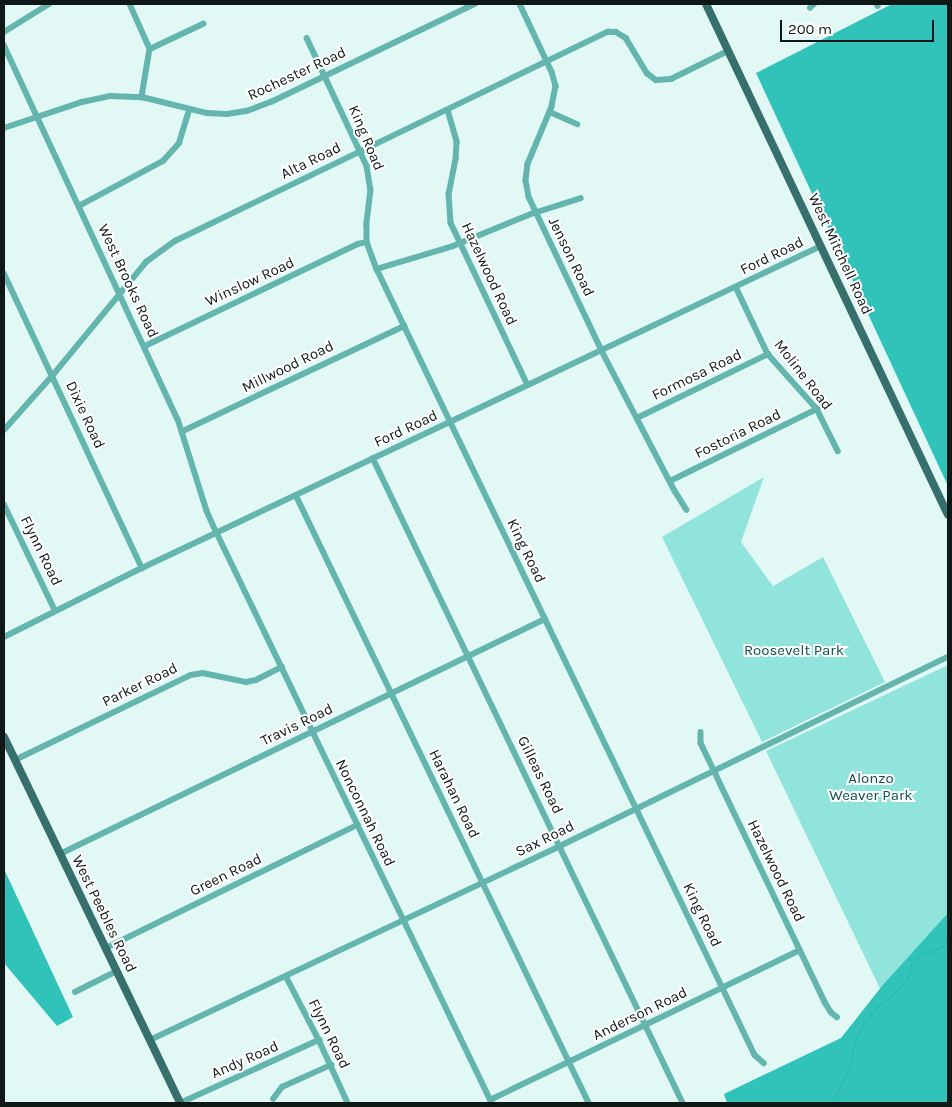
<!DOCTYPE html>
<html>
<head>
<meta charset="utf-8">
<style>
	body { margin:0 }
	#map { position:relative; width:952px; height:1107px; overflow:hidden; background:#e2f8f5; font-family:Karla,sans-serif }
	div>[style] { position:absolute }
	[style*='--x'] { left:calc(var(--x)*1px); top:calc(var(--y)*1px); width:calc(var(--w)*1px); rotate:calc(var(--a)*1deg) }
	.green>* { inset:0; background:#91e4dc }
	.forest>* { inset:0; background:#31c3ba }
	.stream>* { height:1px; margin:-0.5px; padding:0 0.5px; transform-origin:0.5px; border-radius:0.5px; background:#21bbb2 }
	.minor>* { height:5.5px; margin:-2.75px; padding:0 2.75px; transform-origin:2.75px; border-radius:2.75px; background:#64b5ae }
	.major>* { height:8px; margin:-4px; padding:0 4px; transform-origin:4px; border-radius:4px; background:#366f6b }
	span { translate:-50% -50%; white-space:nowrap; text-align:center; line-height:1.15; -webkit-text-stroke:4px #fff; paint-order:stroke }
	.street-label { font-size:15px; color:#101817 }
	.park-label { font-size:15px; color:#104c48 }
	.frame { position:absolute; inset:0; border:5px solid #101817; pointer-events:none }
	.scale { position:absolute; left:780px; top:20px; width:154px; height:22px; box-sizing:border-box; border:2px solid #101817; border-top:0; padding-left:6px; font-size:15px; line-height:18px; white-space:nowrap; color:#101817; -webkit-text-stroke:4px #fff; paint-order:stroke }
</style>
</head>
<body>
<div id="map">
	<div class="green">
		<i style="clip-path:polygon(764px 477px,741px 542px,773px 586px,823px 557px,885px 682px,762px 742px,662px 537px)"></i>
		<i style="clip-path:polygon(948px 665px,948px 1065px,921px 1074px,766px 751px)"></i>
	</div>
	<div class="forest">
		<i style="clip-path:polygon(892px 4px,948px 4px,948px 486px,756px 73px)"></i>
		<i style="clip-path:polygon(4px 869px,73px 1017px,57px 1026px,4px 963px)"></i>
		<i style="clip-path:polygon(948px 913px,948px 1103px,727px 1103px,724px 1094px,841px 1038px,882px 986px)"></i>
	</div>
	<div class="stream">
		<i style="--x:832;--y:1103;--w:40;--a:-63.4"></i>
		<i style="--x:850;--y:1067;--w:27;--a:-80"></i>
		<i style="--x:855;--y:1040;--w:19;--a:-62"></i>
		<i style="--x:864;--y:1023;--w:21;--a:-51"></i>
		<i style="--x:877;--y:1007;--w:21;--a:-39"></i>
		<i style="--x:893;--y:994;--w:21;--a:-47"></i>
		<i style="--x:907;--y:979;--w:15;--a:-74"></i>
		<i style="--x:911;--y:965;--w:18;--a:-49"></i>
		<i style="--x:923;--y:951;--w:9;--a:6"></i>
		<i style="--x:932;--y:952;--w:14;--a:-30"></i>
		<i style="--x:944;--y:945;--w:9;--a:-63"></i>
	</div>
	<div class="minor">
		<i style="--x:130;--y:4;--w:49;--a:66"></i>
		<i style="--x:150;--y:49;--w:49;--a:99.5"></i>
		<i style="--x:520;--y:4;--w:75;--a:64.8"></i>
		<i style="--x:552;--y:72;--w:15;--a:74"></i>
		<i style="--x:556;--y:86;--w:21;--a:101"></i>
		<i style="--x:552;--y:107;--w:62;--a:112.8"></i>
		<i style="--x:528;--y:164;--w:17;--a:97"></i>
		<i style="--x:526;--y:181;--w:16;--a:79"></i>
		<i style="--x:529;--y:197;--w:170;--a:64.6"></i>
		<i style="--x:602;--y:351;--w:158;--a:62.5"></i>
		<i style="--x:675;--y:491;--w:22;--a:58"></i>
		<i style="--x:877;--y:4;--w:2;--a:63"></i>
		<i style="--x:810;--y:8;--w:6;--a:-45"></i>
		<i style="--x:4;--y:32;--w:53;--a:-31.9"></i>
		<i style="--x:307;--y:38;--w:141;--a:64.9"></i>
		<i style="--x:367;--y:166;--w:24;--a:81"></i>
		<i style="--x:371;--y:190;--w:35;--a:97"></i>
		<i style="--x:367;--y:225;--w:17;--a:90"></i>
		<i style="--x:367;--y:242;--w:29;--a:70"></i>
		<i style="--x:377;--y:269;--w:872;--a:64.32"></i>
		<i style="--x:755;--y:1055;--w:12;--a:42"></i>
		<i style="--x:4;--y:45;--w:412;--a:65.1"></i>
		<i style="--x:178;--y:419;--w:96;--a:72.5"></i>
		<i style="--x:207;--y:511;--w:24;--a:66"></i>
		<i style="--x:217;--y:533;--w:633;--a:64.24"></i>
		<i style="--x:150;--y:49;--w:59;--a:-25.3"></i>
		<i style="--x:448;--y:110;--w:33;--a:74"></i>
		<i style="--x:457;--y:142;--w:17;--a:93"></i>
		<i style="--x:456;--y:159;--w:36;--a:101"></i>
		<i style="--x:449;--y:194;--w:29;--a:86"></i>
		<i style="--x:451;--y:223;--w:179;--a:64.6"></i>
		<i style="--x:550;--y:112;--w:30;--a:24"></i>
		<i style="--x:4;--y:128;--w:82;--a:-18.4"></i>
		<i style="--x:82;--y:102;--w:29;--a:-12"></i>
		<i style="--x:110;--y:96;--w:32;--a:2"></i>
		<i style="--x:142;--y:97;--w:67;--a:13.8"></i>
		<i style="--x:207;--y:113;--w:20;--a:3"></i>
		<i style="--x:227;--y:114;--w:20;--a:-9"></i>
		<i style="--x:247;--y:111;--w:26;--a:-21"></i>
		<i style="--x:271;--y:102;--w:226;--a:-25.7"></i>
		<i style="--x:79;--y:206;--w:95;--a:-28.2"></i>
		<i style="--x:163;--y:161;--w:24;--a:-48"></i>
		<i style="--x:179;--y:143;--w:34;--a:-73"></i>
		<i style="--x:377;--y:269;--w:79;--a:-16.8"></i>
		<i style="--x:453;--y:246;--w:84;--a:-22.3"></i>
		<i style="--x:531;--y:214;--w:52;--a:-17.7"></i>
		<i style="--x:4;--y:273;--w:326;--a:64.9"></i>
		<i style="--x:736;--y:287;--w:74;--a:64.5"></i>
		<i style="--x:768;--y:354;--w:74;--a:48.3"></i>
		<i style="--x:817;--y:409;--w:47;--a:63.4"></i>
		<i style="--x:145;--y:346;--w:236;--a:-25.6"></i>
		<i style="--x:358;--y:244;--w:9;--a:-13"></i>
		<i style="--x:637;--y:418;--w:146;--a:-26"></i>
		<i style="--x:4;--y:430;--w:74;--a:-48.3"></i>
		<i style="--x:53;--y:375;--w:146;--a:-50.5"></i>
		<i style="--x:146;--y:262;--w:36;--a:-36"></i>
		<i style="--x:175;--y:241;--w:481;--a:-25.8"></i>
		<i style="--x:608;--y:32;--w:8;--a:0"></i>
		<i style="--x:616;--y:32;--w:12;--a:31"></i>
		<i style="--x:626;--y:38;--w:41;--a:59"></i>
		<i style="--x:647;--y:73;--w:11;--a:38"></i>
		<i style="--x:656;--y:80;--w:15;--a:-4"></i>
		<i style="--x:671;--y:79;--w:64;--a:-26.2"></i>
		<i style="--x:183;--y:431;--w:245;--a:-25.4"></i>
		<i style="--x:373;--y:458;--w:716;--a:64.33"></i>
		<i style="--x:670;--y:481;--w:164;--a:-26.1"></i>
		<i style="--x:296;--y:495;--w:675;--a:64.27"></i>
		<i style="--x:4;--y:504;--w:118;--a:64.3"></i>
		<i style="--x:4;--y:637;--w:154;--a:-26.6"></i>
		<i style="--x:142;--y:568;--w:751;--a:-25.37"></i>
		<i style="--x:701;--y:732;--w:11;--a:90"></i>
		<i style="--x:701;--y:743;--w:47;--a:64.5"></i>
		<i style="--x:721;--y:785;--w:241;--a:64.4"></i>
		<i style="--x:825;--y:1002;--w:12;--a:59"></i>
		<i style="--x:831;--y:1012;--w:8;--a:40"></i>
		<i style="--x:15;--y:760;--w:195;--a:-25.8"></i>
		<i style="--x:191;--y:675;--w:12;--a:-9"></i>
		<i style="--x:203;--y:673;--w:44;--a:11.8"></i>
		<i style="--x:246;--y:682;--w:10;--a:-11"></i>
		<i style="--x:256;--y:680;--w:29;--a:-27"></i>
		<i style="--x:60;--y:854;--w:539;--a:-25.85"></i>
		<i style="--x:106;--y:948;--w:280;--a:-26.1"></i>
		<i style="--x:286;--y:976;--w:72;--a:62.7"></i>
		<i style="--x:319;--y:1040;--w:69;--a:65.3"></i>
		<i style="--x:75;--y:992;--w:47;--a:-26.6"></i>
		<i style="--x:150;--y:1040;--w:454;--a:-25.3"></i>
		<i style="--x:560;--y:846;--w:432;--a:-26"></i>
		<i style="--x:273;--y:1099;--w:15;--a:-53"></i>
		<i style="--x:282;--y:1087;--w:54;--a:-24.2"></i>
		<i style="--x:490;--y:1100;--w:344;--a:-25.8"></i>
		<i style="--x:180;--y:1103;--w:153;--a:-24.4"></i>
	</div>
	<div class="major">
		<i style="--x:706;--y:4;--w:565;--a:64.66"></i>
		<i style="--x:4;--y:737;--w:406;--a:64.3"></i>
	</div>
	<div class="street-label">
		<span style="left:297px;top:74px;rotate:-25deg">Rochester Road</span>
		<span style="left:366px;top:138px;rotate:67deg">King Road</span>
		<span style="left:311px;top:161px;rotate:-26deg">Alta Road</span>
		<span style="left:840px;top:254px;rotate:65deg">West Mitchell Road</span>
		<span style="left:772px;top:256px;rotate:-26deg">Ford Road</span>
		<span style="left:571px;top:257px;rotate:64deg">Jenson Road</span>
		<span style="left:489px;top:274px;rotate:65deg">Hazelwood Road</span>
		<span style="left:128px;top:281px;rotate:65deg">West Brooks Road</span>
		<span style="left:250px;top:282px;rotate:-25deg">Winslow Road</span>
		<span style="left:288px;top:367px;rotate:-26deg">Millwood Road</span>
		<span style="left:697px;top:375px;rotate:-26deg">Formosa Road</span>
		<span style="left:803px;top:375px;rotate:52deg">Moline Road</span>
		<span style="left:85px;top:415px;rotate:65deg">Dixie Road</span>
		<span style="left:406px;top:429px;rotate:-25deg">Ford Road</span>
		<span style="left:738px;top:434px;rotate:-26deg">Fostoria Road</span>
		<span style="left:41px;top:551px;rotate:64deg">Flynn Road</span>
		<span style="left:526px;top:551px;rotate:64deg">King Road</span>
		<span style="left:140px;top:685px;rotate:-26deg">Parker Road</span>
		<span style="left:297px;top:725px;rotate:-26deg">Travis Road</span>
		<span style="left:540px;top:775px;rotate:64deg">Gilleas Road</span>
		<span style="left:454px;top:794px;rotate:64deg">Harahan Road</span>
		<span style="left:365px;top:813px;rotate:64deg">Nonconnah Road</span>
		<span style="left:545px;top:839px;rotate:-26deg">Sax Road</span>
		<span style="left:776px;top:871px;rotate:64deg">Hazelwood Road</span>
		<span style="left:226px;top:875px;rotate:-26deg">Green Road</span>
		<span style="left:104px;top:914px;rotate:64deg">West Peebles Road</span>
		<span style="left:702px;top:915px;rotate:64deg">King Road</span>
		<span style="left:640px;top:1014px;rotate:-26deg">Anderson Road</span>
		<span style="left:329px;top:1034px;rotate:64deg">Flynn Road</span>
		<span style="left:245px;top:1060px;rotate:-24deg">Andy Road</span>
	</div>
	<div class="park-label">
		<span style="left:794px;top:651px">Roosevelt Park</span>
		<span style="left:871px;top:787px">Alonzo<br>Weaver Park</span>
	</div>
	<div class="frame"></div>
	<div class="scale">200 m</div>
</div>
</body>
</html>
